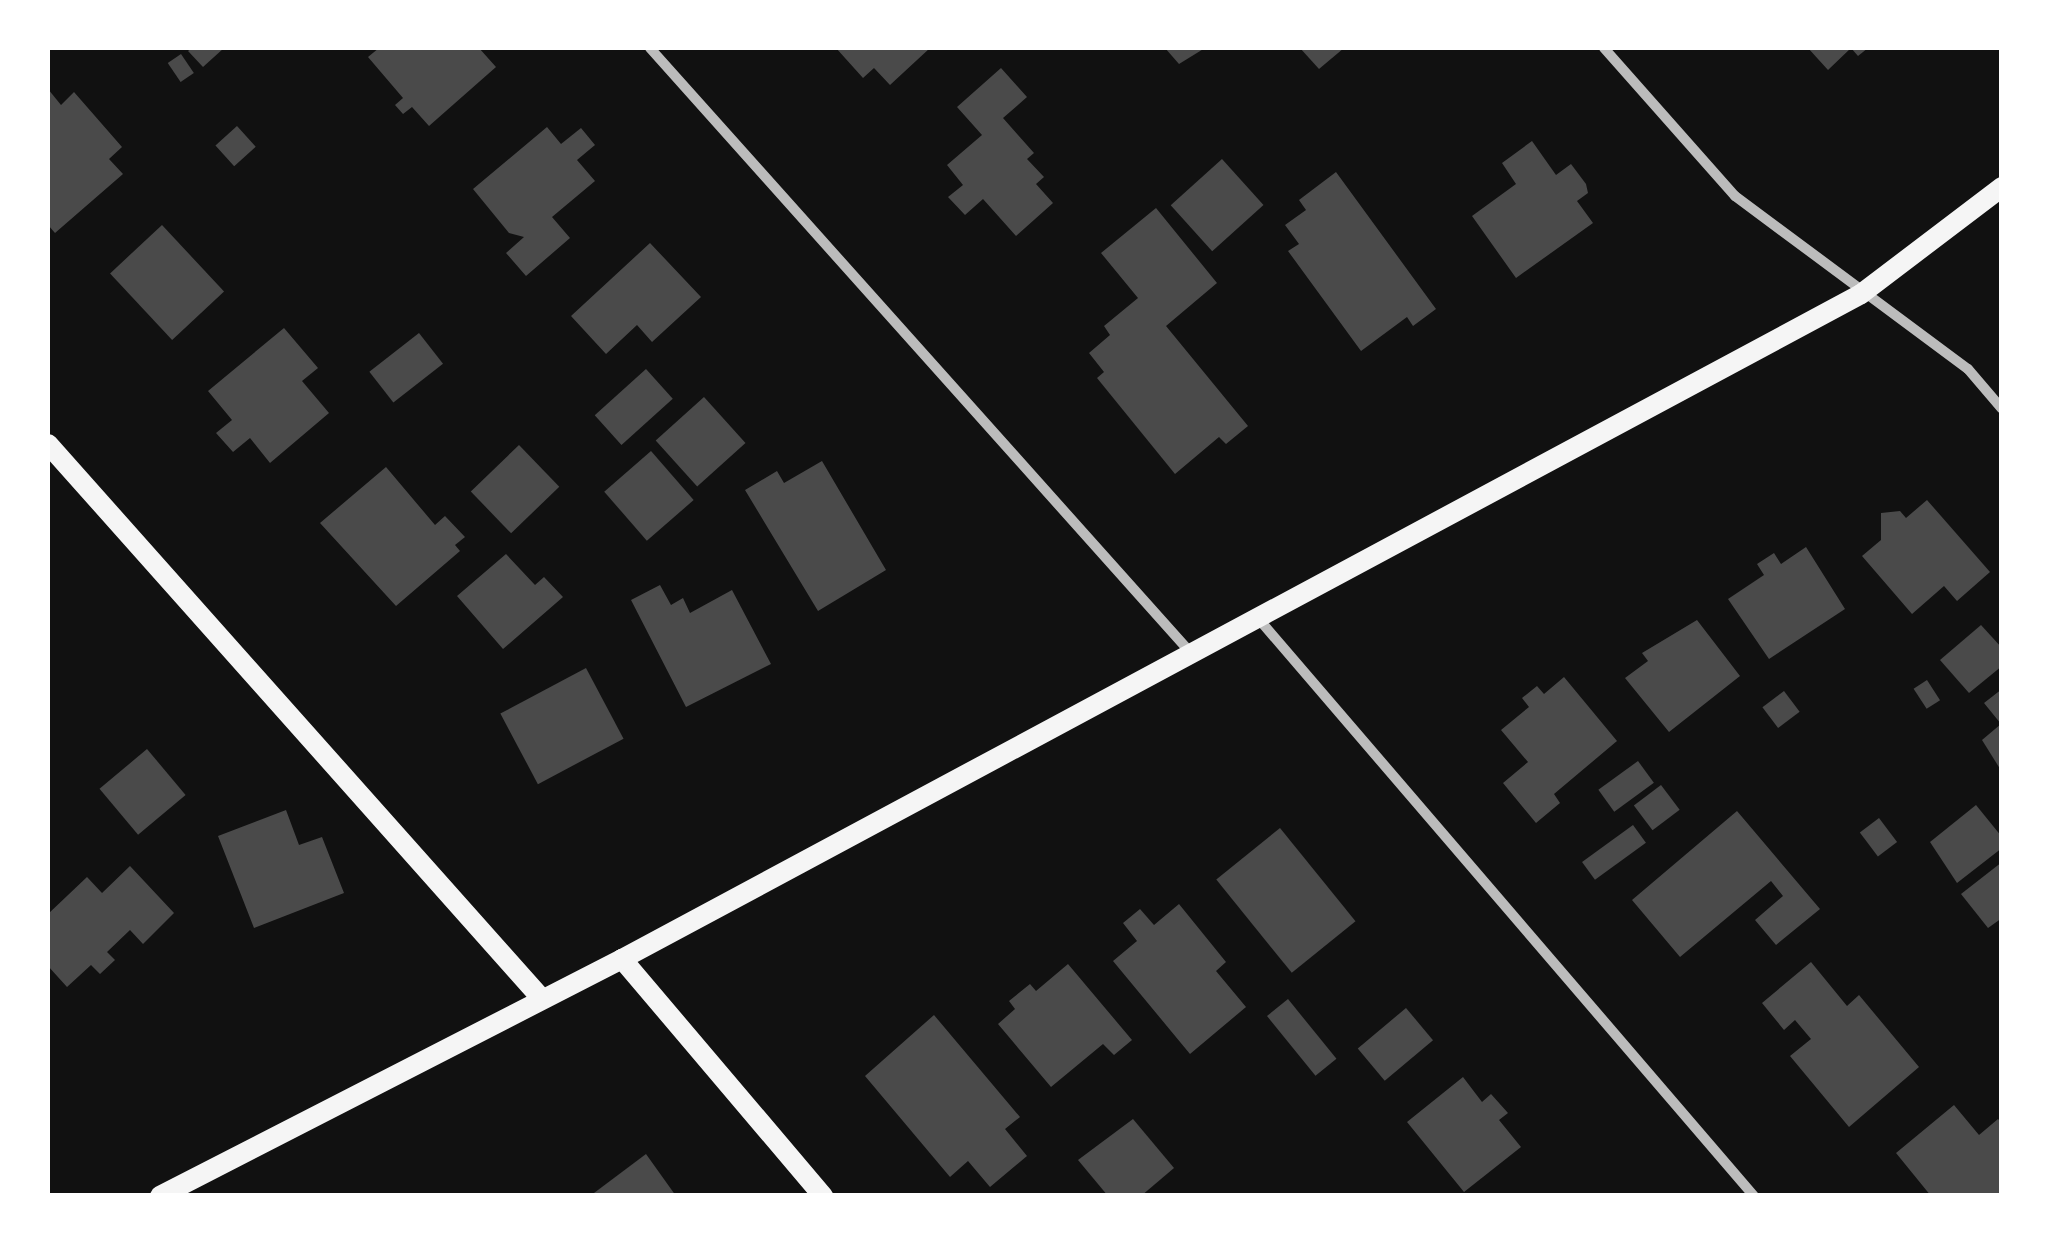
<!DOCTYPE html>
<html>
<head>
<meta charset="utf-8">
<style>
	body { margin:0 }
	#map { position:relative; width:2049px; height:1243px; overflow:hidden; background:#111; font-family:Quicksand,sans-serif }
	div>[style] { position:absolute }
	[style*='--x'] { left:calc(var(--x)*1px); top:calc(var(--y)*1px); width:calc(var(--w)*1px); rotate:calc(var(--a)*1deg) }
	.building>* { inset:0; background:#4a4a4a; transform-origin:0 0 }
	.minor>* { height:10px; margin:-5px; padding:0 5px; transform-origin:5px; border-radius:5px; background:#bcbcbc }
	.secondary>* { height:20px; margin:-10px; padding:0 10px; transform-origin:10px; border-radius:10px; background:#f5f5f5 }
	span { translate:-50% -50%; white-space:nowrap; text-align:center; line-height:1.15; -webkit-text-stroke:8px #fff; paint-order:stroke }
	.frame { position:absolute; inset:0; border:50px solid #fff; pointer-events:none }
</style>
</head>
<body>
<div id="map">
	<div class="building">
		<i style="clip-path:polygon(192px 48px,224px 48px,203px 67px,188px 51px)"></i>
		<i style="clip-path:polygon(379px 48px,479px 48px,496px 67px,429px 126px,412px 107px,403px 114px,395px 105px,403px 98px,368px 57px)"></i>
		<i style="clip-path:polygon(836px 48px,930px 48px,890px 85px,874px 68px,863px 78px)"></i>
		<i style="clip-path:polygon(1165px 48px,1205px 48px,1179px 64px)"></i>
		<i style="clip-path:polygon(1300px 48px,1344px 48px,1319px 69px)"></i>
		<i style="clip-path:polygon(1808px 48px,1868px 48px,1858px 56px,1851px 48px,1828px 70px)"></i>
		<i style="left:181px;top:54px;width:23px;height:16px;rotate:56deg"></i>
		<i style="clip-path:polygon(1001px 68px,1027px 97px,1003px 118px,1034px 153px,1027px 159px,1044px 177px,1036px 184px,1053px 203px,1016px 236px,983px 199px,965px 215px,948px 197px,963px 185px,947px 165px,982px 135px,957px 107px)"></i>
		<i style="clip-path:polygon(48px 89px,61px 105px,74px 92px,122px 147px,109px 159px,123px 174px,55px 233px,48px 225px)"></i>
		<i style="left:237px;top:126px;width:28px;height:29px;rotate:48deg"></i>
		<i style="clip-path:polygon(547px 127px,561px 144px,581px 128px,595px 145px,577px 160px,595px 181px,552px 217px,570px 238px,526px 276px,506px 253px,524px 237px,509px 233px,473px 189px)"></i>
		<i style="clip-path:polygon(1532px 141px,1556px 175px,1571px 164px,1586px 184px,1588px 193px,1577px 201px,1593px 223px,1516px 278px,1472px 216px,1516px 184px,1502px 163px)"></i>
		<i style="left:1222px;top:159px;width:62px;height:69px;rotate:48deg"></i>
		<i style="clip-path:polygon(1336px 172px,1436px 309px,1413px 326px,1407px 317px,1361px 351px,1288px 251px,1299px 244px,1285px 225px,1306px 210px,1299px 200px)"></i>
		<i style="clip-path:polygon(1156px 208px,1217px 283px,1166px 326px,1248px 426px,1226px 444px,1219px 437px,1175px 474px,1097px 378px,1104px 372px,1089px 353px,1110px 335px,1104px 326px,1138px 298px,1101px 253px)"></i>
		<i style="left:162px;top:225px;width:91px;height:71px;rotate:47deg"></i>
		<i style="clip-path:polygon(650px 243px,701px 297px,652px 342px,637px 325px,606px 354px,571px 316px)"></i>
		<i style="clip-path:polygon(284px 328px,318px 368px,302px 381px,329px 413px,270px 463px,250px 438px,233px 452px,216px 433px,232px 420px,208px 391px)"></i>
		<i style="left:419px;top:333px;width:39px;height:63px;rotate:52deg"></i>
		<i style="left:646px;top:369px;width:40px;height:69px;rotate:48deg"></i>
		<i style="left:704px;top:397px;width:62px;height:65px;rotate:48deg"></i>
		<i style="left:519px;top:445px;width:58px;height:67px;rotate:46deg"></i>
		<i style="left:651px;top:451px;width:65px;height:62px;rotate:49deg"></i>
		<i style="clip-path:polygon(822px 461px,886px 570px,818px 611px,745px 490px,777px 471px,784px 483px)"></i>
		<i style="clip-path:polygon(386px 467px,435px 525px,445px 516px,465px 537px,455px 545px,460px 551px,396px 606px,320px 523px)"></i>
		<i style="clip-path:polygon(1927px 500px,1990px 572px,1957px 601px,1944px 586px,1912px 614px,1862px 556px,1881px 540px,1881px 513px,1900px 511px,1906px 518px)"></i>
		<i style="clip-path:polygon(1806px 547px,1845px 609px,1769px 659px,1728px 599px,1764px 575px,1757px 564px,1774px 553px,1781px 564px)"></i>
		<i style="clip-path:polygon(506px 554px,535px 585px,544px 577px,563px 597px,503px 649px,457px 596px)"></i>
		<i style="clip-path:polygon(660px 585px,671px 605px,683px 598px,690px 613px,732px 590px,771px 664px,686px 707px,631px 600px)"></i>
		<i style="clip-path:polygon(1697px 620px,1740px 676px,1669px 732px,1625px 678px,1648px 661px,1642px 653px)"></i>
		<i style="clip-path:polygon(1981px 625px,2002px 648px,2002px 666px,1969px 693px,1940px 660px)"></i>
		<i style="left:586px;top:668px;width:80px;height:97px;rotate:62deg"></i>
		<i style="clip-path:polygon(1564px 677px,1617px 741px,1554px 794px,1560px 803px,1536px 823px,1503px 783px,1528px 762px,1501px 730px,1529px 707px,1522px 698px,1537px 686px,1544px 694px)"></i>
		<i style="left:1927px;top:680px;width:24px;height:16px;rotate:57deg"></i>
		<i style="clip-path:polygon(2002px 689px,2002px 772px,1982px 740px,2001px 724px,1984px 703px)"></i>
		<i style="left:1784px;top:691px;width:26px;height:27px;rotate:53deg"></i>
		<i style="left:147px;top:749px;width:60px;height:62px;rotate:50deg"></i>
		<i style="left:1638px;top:761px;width:27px;height:49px;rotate:54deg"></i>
		<i style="left:1661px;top:785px;width:31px;height:34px;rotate:53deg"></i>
		<i style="clip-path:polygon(1976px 805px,2002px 837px,2002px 848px,1957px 883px,1930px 842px)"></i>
		<i style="clip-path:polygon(286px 810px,299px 845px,322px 837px,344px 893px,254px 928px,218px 836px)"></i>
		<i style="clip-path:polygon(1737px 811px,1820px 909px,1776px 945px,1755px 920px,1783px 896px,1771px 881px,1680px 957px,1632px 900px)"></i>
		<i style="left:1879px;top:818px;width:30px;height:24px;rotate:53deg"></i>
		<i style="left:1633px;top:825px;width:22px;height:63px;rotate:54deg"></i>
		<i style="left:1280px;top:828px;width:120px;height:82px;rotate:51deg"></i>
		<i style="clip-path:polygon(2002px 862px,2002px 918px,1988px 928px,1961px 894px)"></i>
		<i style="clip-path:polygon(130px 866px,174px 913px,143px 944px,130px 930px,107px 952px,115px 960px,100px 974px,91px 965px,67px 987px,48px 966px,48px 914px,87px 877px,102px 893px)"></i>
		<i style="clip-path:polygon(1179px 904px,1226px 962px,1216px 971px,1246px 1007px,1190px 1054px,1113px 961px,1137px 941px,1123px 923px,1140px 909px,1154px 925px)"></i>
		<i style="clip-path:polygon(1811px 962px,1847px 1006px,1859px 995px,1919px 1067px,1849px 1127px,1790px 1056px,1811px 1039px,1795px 1020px,1784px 1030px,1762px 1003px)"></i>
		<i style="clip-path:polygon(1068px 964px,1132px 1040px,1114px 1055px,1103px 1044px,1051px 1087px,998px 1024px,1015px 1009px,1009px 1001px,1030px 984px,1036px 991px)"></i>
		<i style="left:1288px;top:999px;width:77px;height:27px;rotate:51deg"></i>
		<i style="left:1406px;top:1008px;width:42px;height:63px;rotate:50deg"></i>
		<i style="clip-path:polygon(934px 1015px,1020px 1117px,1005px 1129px,1027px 1156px,990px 1187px,968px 1161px,950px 1177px,865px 1076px)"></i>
		<i style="clip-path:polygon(1463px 1077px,1482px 1102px,1491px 1094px,1508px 1113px,1499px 1120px,1521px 1147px,1464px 1192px,1407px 1122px)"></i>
		<i style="clip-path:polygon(1954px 1105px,1979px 1135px,1998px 1119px,2002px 1123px,2002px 1196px,1931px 1196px,1896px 1153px)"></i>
		<i style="clip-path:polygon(1133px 1119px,1174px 1168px,1141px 1196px,1108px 1196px,1078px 1160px)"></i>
		<i style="clip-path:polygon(646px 1154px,676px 1196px,590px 1196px)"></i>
	</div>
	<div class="minor">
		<i style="--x:650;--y:48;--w:810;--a:48.2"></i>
		<i style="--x:1604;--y:48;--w:198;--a:48.5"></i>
		<i style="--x:1735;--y:196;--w:290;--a:36.6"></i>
		<i style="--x:1968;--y:369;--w:52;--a:49.6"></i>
		<i style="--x:1257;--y:617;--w:763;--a:49.36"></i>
	</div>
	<div class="secondary">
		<i style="--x:48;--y:444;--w:742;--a:48.33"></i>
		<i style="--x:622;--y:959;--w:311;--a:49.7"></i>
		<i style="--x:160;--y:1196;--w:519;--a:-27.16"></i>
		<i style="--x:622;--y:959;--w:1406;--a:-28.22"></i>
		<i style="--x:1861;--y:294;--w:177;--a:-37.2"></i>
	</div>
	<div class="frame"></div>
</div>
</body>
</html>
